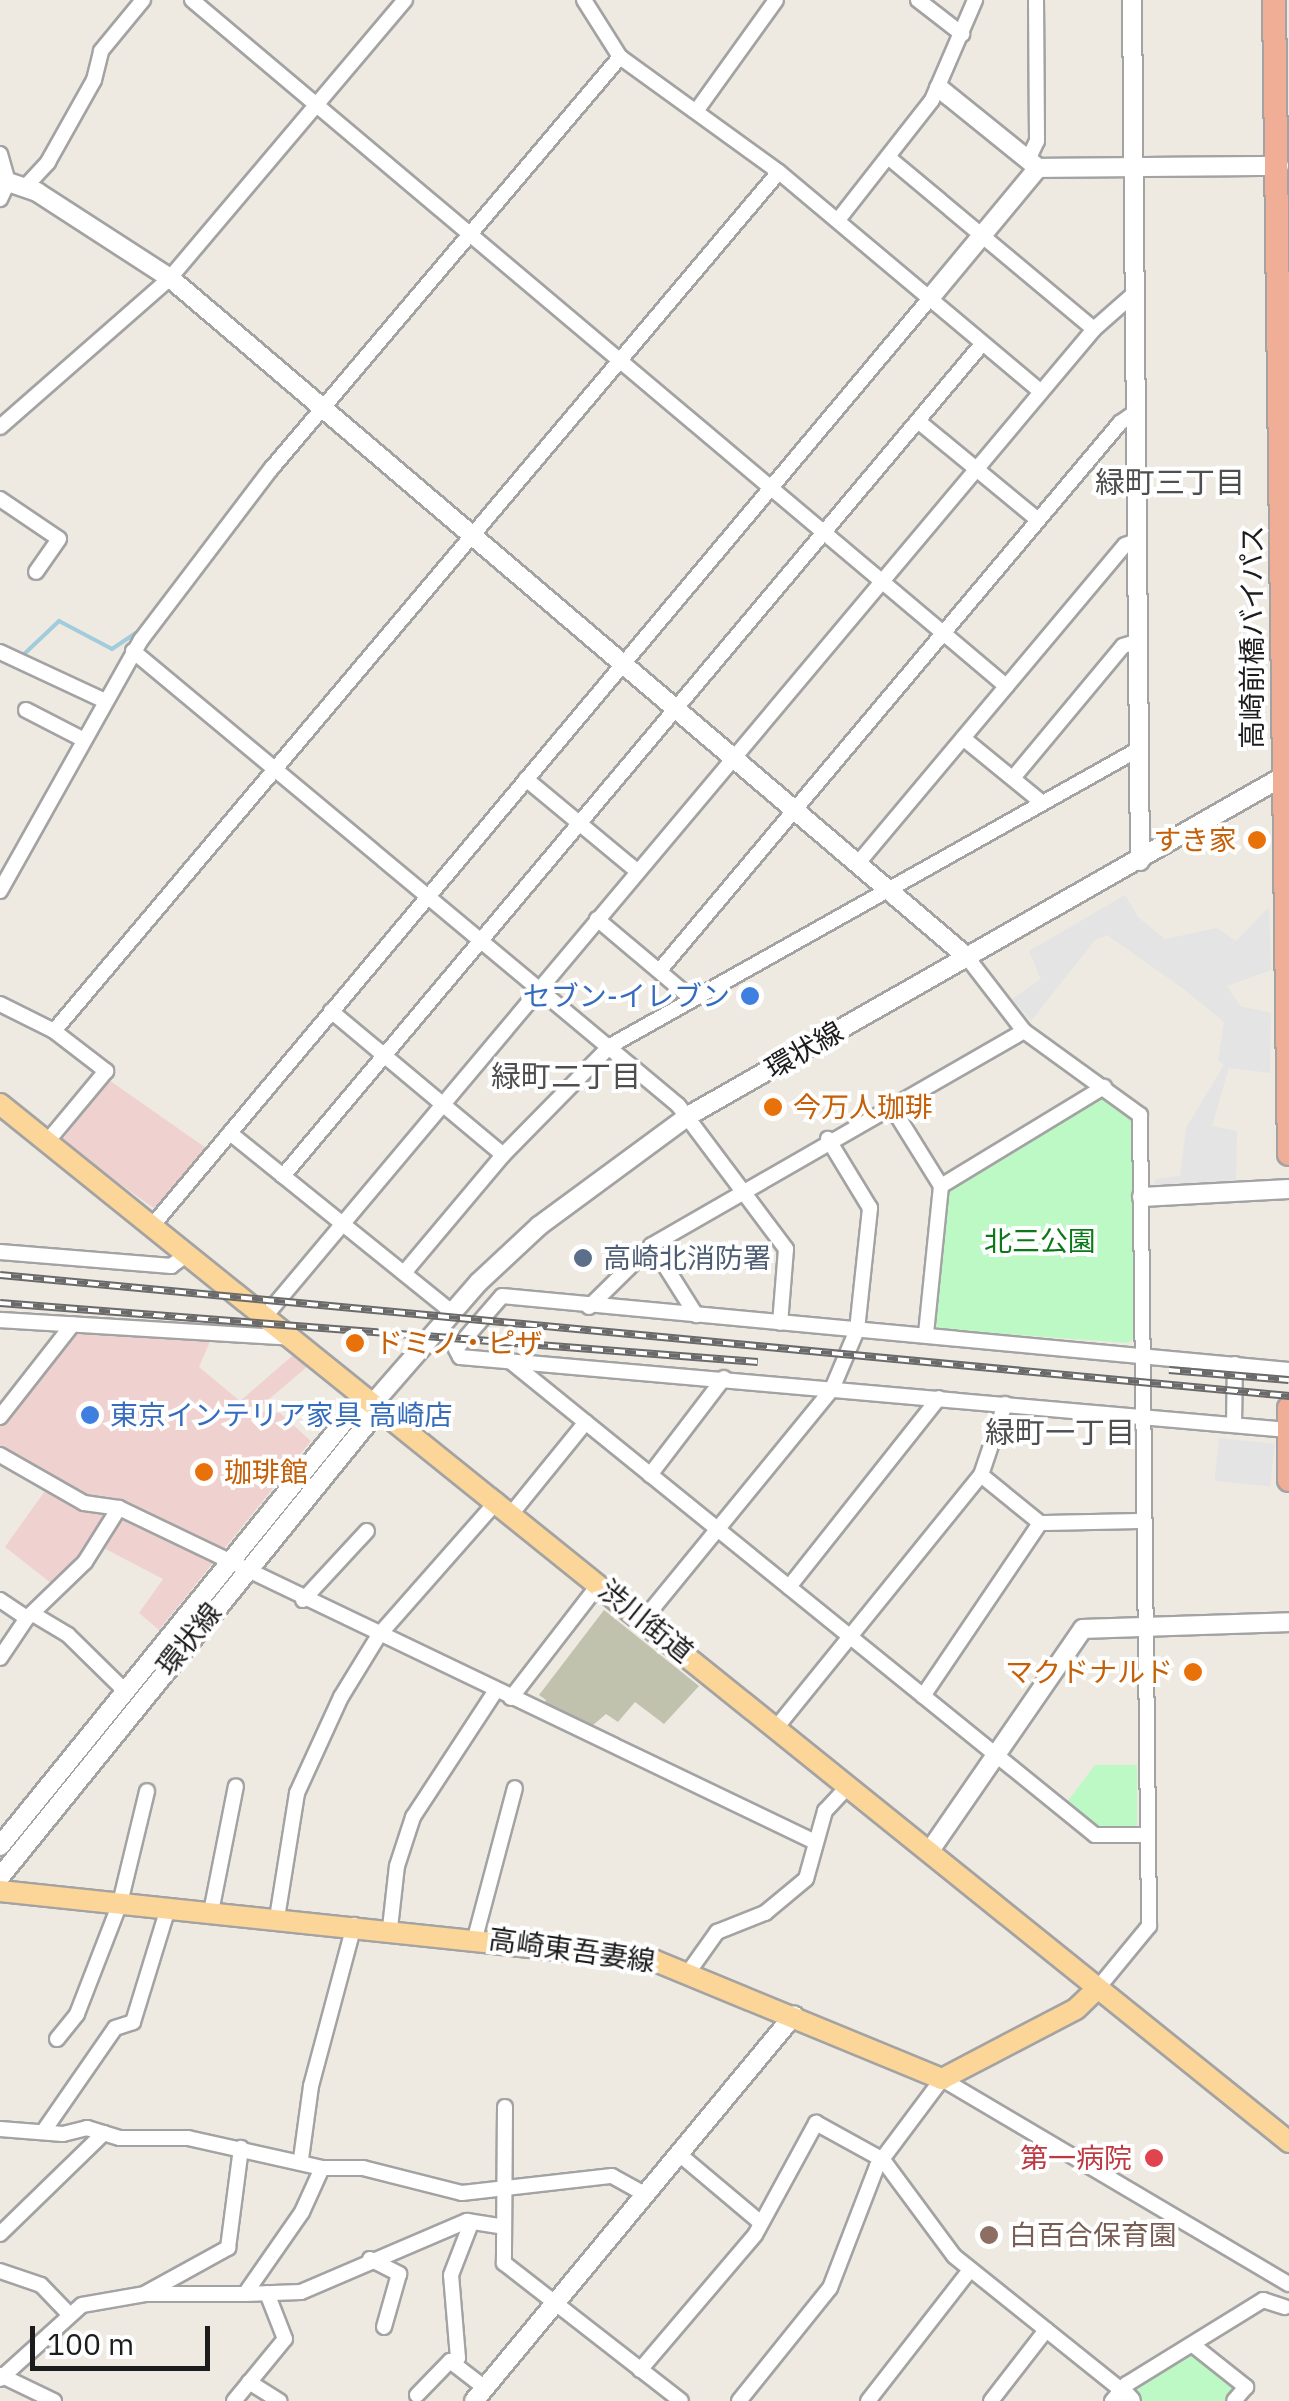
<!DOCTYPE html>
<html>
<head>
<meta charset="utf-8">
<style>
	body { margin:0 }
	#map { position:relative; width:1289px; height:2401px; overflow:hidden; background:#eeeae1; font-family:"IBM Plex Sans","Noto Sans JP",sans-serif }
	div>[style] { position:absolute }
	[style*='--x'] { left:calc(var(--x)*1px); top:calc(var(--y)*1px); width:calc(var(--w)*1px); rotate:calc(var(--a)*1deg) }
	.commercial>* { inset:0; background:#efd2d0; transform-origin:0 0 }
	.construction>* { inset:0; background:#c1c2ad }
	.park>* { inset:0; background:#bdf9c4 }
	.parking>* { inset:0; background:#e4e4e4; transform-origin:0 0 }
	.stream>* { height:4px; margin:-2px; padding:0 2px; transform-origin:2px; border-radius:2px; background:#a1ccdc }
	.roads { filter:drop-shadow(2px 0 #a3a3a3) drop-shadow(-2px 0 #a3a3a3) drop-shadow(0 2px #a3a3a3) drop-shadow(0 -2px #a3a3a3) }
	.minor>* { height:14px; margin:-7px; padding:0 7px; transform-origin:7px; border-radius:7px; background:#fff }
	.tertiary>* { height:18px; margin:-9px; padding:0 9px; transform-origin:9px; border-radius:9px; background:#fff }
	.primary>* { height:20px; margin:-10px; padding:0 10px; transform-origin:10px; border-radius:10px; background:#fcd598 }
	.trunk>* { height:22px; margin:-11px; padding:0 11px; transform-origin:11px; border-radius:11px; background:#f1ae97 }
	.rail>* { height:8px; margin-top:-4px; transform-origin:0; background:repeating-linear-gradient(90deg,#fff 0 11px,#6a6a6a 0 22px); box-sizing:border-box; border-block:2px solid #6a6a6a }
	.dots>* { width:28px; height:28px; translate:-50% -50%; box-sizing:border-box; border:5px solid #fff; border-radius:50% }
	span { translate:-50% -50%; white-space:nowrap; text-align:center; line-height:1.15; -webkit-text-stroke:8px #fff; paint-order:stroke }
	.street-label { font-size:28px; color:#1c1c1c }
	.food-label { font-size:28px; color:#c56008 }
	.right { translate:-100% -50%; text-align:right }
	.left { translate:0 -50%; text-align:left }
	.shop-label { font-size:28px; color:#366cbe }
	.park-label { font-size:28px; color:#0b7918 }
	.service-label { font-size:28px; color:#4e5e75 }
	.health-label { font-size:28px; color:#be3a42 }
	.education-label { font-size:28px; color:#785e54 }
	.neighbourhood-label { font-size:30px; color:#4f4f4f }
	.scale { position:absolute; left:30px; top:2326px; width:180px; height:45px; box-sizing:border-box; border:5px solid #1c1c1c; border-top:0; padding-left:12px; font-size:30px; line-height:35px; white-space:nowrap; color:#1c1c1c; -webkit-text-stroke:8px #fff; paint-order:stroke }
</style>
</head>
<body>
<div id="map">
	<div class="commercial">
		<i style="left:106px;top:1078px;width:126px;height:79px;rotate:35deg"></i>
		<i style="clip-path:polygon(76px 1328px,211px 1339px,199px 1367px,240px 1401px,292px 1356px,308px 1366px,255px 1411px,280px 1413px,311px 1441px,159px 1630px,139px 1613px,163px 1579px,94px 1543px,56px 1587px,5px 1547px,52px 1481px,0 1450px,0 1426px)"></i>
	</div>
	<div class="construction">
		<i style="clip-path:polygon(604px 1610px,699px 1686px,664px 1724px,635px 1702px,618px 1722px,606px 1714px,586px 1731px,543px 1707px,546px 1700px,539px 1695px)"></i>
	</div>
	<div class="park">
		<i style="clip-path:polygon(1101px 1095px,1134px 1120px,1134px 1338px,1128px 1343px,938px 1329px,934px 1322px,948px 1188px)"></i>
		<i style="clip-path:polygon(1095px 1765px,1137px 1765px,1137px 1830px,1098px 1831px,1065px 1805px)"></i>
		<i style="clip-path:polygon(1189px 2352px,1239px 2386px,1230px 2401px,1137px 2401px,1131px 2394px,1132px 2385px)"></i>
	</div>
	<div class="parking">
		<i style="clip-path:polygon(1125px 895px,1138px 917px,1165px 939px,1217px 928px,1236px 941px,1269px 907px,1271px 970px,1227px 986px,1240px 1006px,1271px 1013px,1270px 1073px,1229px 1068px,1212px 1126px,1237px 1131px,1236px 1182px,1155px 1185px,1154px 1179px,1180px 1176px,1186px 1128px,1224px 1065px,1218px 1060px,1224px 1022px,1181px 987px,1107px 935px,1095px 940px,1031px 1021px,1012px 999px,1041px 979px,1029px 951px)"></i>
		<i style="left:1219px;top:1438px;width:56px;height:43px;rotate:6deg"></i>
	</div>
	<div class="stream">
		<i style="--x:22;--y:656;--w:51;--a:-43.4"></i>
		<i style="--x:59;--y:621;--w:60;--a:27.8"></i>
		<i style="--x:112;--y:649;--w:34;--a:-34"></i>
	</div>
	<div class="roads">
		<div class="minor">
			<i style="--x:192;--y:0;--w:1065;--a:40.12"></i>
			<i style="--x:584;--y:0;--w:67;--a:57.7"></i>
			<i style="--x:620;--y:57;--w:196;--a:35.9"></i>
			<i style="--x:779;--y:172;--w:342;--a:40"></i>
			<i style="--x:918;--y:0;--w:56;--a:37.7"></i>
			<i style="--x:697;--y:110;--w:135;--a:-54.3"></i>
			<i style="--x:0;--y:154;--w:29;--a:74"></i>
			<i style="--x:8;--y:182;--w:19;--a:115"></i>
			<i style="--x:888;--y:157;--w:268;--a:39.9"></i>
			<i style="--x:1028;--y:160;--w:21;--a:-65"></i>
			<i style="--x:1037;--y:141;--w:141;--a:-90.4"></i>
			<i style="--x:26;--y:186;--w:33;--a:-47"></i>
			<i style="--x:48;--y:162;--w:94;--a:-60.7"></i>
			<i style="--x:94;--y:80;--w:30;--a:-76"></i>
			<i style="--x:101;--y:51;--w:66;--a:-50.5"></i>
			<i style="--x:838;--y:220;--w:152;--a:-51.9"></i>
			<i style="--x:932;--y:100;--w:109;--a:-66.7"></i>
			<i style="--x:918;--y:421;--w:156;--a:39.5"></i>
			<i style="--x:0;--y:427;--w:226;--a:-41.2"></i>
			<i style="--x:170;--y:278;--w:364;--a:-49.8"></i>
			<i style="--x:0;--y:499;--w:71;--a:34.1"></i>
			<i style="--x:59;--y:539;--w:40;--a:124.9"></i>
			<i style="--x:133;--y:651;--w:709;--a:39.8"></i>
			<i style="--x:678;--y:1105;--w:180;--a:53.1"></i>
			<i style="--x:786;--y:1249;--w:74;--a:94.6"></i>
			<i style="--x:0;--y:652;--w:114;--a:25"></i>
			<i style="--x:26;--y:710;--w:65;--a:27.3"></i>
			<i style="--x:963;--y:738;--w:99;--a:39.3"></i>
			<i style="--x:1013;--y:778;--w:172;--a:-50.2"></i>
			<i style="--x:1123;--y:646;--w:16;--a:-18"></i>
			<i style="--x:526;--y:779;--w:144;--a:39.7"></i>
			<i style="--x:859;--y:862;--w:414;--a:-50"></i>
			<i style="--x:1125;--y:545;--w:14;--a:-21"></i>
			<i style="--x:0;--y:891;--w:288;--a:-60.7"></i>
			<i style="--x:141;--y:640;--w:215;--a:-52.8"></i>
			<i style="--x:271;--y:469;--w:540;--a:-49.73"></i>
			<i style="--x:597;--y:919;--w:124;--a:40.1"></i>
			<i style="--x:967;--y:957;--w:93;--a:52.4"></i>
			<i style="--x:1024;--y:1031;--w:143;--a:35.9"></i>
			<i style="--x:1140;--y:1115;--w:811;--a:89.36"></i>
			<i style="--x:1149;--y:1926;--w:82;--a:129.5"></i>
			<i style="--x:660;--y:970;--w:715;--a:-49.94"></i>
			<i style="--x:1120;--y:423;--w:19;--a:-35"></i>
			<i style="--x:0;--y:1004;--w:60;--a:26.6"></i>
			<i style="--x:54;--y:1031;--w:66;--a:37.6"></i>
			<i style="--x:106;--y:1071;--w:94;--a:129.8"></i>
			<i style="--x:331;--y:1011;--w:224;--a:39.9"></i>
			<i style="--x:54;--y:1031;--w:1124;--a:-49.84"></i>
			<i style="--x:890;--y:1104;--w:97;--a:58.1"></i>
			<i style="--x:941;--y:1186;--w:149;--a:95.8"></i>
			<i style="--x:230;--y:1133;--w:285;--a:38.9"></i>
			<i style="--x:283;--y:1176;--w:1087;--a:-49.96"></i>
			<i style="--x:941;--y:1186;--w:191;--a:-31.3"></i>
			<i style="--x:152;--y:1226;--w:1211;--a:-50.02"></i>
			<i style="--x:652;--y:1245;--w:83;--a:57.8"></i>
			<i style="--x:0;--y:1252;--w:172;--a:4.7"></i>
			<i style="--x:171;--y:1266;--w:22;--a:-36"></i>
			<i style="--x:404;--y:1273;--w:154;--a:-50"></i>
			<i style="--x:503;--y:1155;--w:153;--a:-45.5"></i>
			<i style="--x:610;--y:1046;--w:607;--a:-29.31"></i>
			<i style="--x:589;--y:1307;--w:88;--a:-44.5"></i>
			<i style="--x:652;--y:1245;--w:429;--a:-29.9"></i>
			<i style="--x:267;--y:1314;--w:1286;--a:-49.98"></i>
			<i style="--x:1094;--y:329;--w:55;--a:-41.3"></i>
			<i style="--x:0;--y:1320;--w:293;--a:3.5"></i>
			<i style="--x:510;--y:1361;--w:753;--a:39.02"></i>
			<i style="--x:1095;--y:1835;--w:53;--a:0"></i>
			<i style="--x:0;--y:1417;--w:118;--a:-51.9"></i>
			<i style="--x:1234;--y:1425;--w:61;--a:-89.1"></i>
			<i style="--x:1288;--y:1430;--w:831;--a:-174.96"></i>
			<i style="--x:460;--y:1357;--w:9;--a:-117"></i>
			<i style="--x:456;--y:1349;--w:70;--a:-49"></i>
			<i style="--x:502;--y:1296;--w:790;--a:5.37"></i>
			<i style="--x:0;--y:1455;--w:97;--a:29.7"></i>
			<i style="--x:84;--y:1503;--w:35;--a:8"></i>
			<i style="--x:119;--y:1508;--w:770;--a:25.63"></i>
			<i style="--x:650;--y:1475;--w:122;--a:-52.7"></i>
			<i style="--x:981;--y:1475;--w:76;--a:39.1"></i>
			<i style="--x:1040;--y:1523;--w:104;--a:-1.1"></i>
			<i style="--x:512;--y:1513;--w:117;--a:-50.9"></i>
			<i style="--x:789;--y:1587;--w:241;--a:-51.6"></i>
			<i style="--x:0;--y:1600;--w:32;--a:34"></i>
			<i style="--x:303;--y:1600;--w:94;--a:-47.2"></i>
			<i style="--x:33;--y:1614;--w:41;--a:31"></i>
			<i style="--x:68;--y:1635;--w:80;--a:44.5"></i>
			<i style="--x:644;--y:1619;--w:297;--a:-50.7"></i>
			<i style="--x:832;--y:1389;--w:64;--a:-67"></i>
			<i style="--x:857;--y:1330;--w:123;--a:-83.9"></i>
			<i style="--x:870;--y:1208;--w:81;--a:-121.3"></i>
			<i style="--x:0;--y:1658;--w:48;--a:-56"></i>
			<i style="--x:27;--y:1618;--w:81;--a:-44"></i>
			<i style="--x:85;--y:1562;--w:64;--a:-57.8"></i>
			<i style="--x:923;--y:1696;--w:209;--a:-55.9"></i>
			<i style="--x:511;--y:1698;--w:144;--a:-52.3"></i>
			<i style="--x:776;--y:1728;--w:326;--a:-51"></i>
			<i style="--x:981;--y:1475;--w:75;--a:-71.3"></i>
			<i style="--x:211;--y:1912;--w:128;--a:-78.8"></i>
			<i style="--x:277;--y:1918;--w:127;--a:-80.9"></i>
			<i style="--x:297;--y:1793;--w:106;--a:-65.4"></i>
			<i style="--x:341;--y:1697;--w:73;--a:-58.5"></i>
			<i style="--x:379;--y:1635;--w:179;--a:-48.6"></i>
			<i style="--x:390;--y:1928;--w:62;--a:-83.6"></i>
			<i style="--x:397;--y:1866;--w:52;--a:-71.9"></i>
			<i style="--x:413;--y:1817;--w:152;--a:-56.8"></i>
			<i style="--x:475;--y:1938;--w:155;--a:-75.1"></i>
			<i style="--x:690;--y:1970;--w:47;--a:-54.6"></i>
			<i style="--x:717;--y:1932;--w:52;--a:-21.6"></i>
			<i style="--x:765;--y:1913;--w:53;--a:-39.7"></i>
			<i style="--x:806;--y:1879;--w:71;--a:-74.4"></i>
			<i style="--x:825;--y:1811;--w:34;--a:-47"></i>
			<i style="--x:57;--y:2039;--w:32;--a:-51"></i>
			<i style="--x:77;--y:2014;--w:119;--a:-68.8"></i>
			<i style="--x:120;--y:1903;--w:115;--a:-76.4"></i>
			<i style="--x:505;--y:2107;--w:156;--a:90.4"></i>
			<i style="--x:504;--y:2263;--w:224;--a:37.9"></i>
			<i style="--x:0;--y:2129;--w:63;--a:4.5"></i>
			<i style="--x:63;--y:2134;--w:25;--a:-14"></i>
			<i style="--x:87;--y:2128;--w:34;--a:17"></i>
			<i style="--x:120;--y:2138;--w:68;--a:0"></i>
			<i style="--x:188;--y:2138;--w:137;--a:12.6"></i>
			<i style="--x:322;--y:2168;--w:41;--a:0"></i>
			<i style="--x:363;--y:2168;--w:102;--a:14.2"></i>
			<i style="--x:462;--y:2193;--w:151;--a:-6.5"></i>
			<i style="--x:612;--y:2176;--w:38;--a:29"></i>
			<i style="--x:43;--y:2132;--w:126;--a:-55.3"></i>
			<i style="--x:115;--y:2028;--w:19;--a:-18"></i>
			<i style="--x:133;--y:2022;--w:119;--a:-72.9"></i>
			<i style="--x:679;--y:2154;--w:107;--a:40.1"></i>
			<i style="--x:301;--y:2159;--w:74;--a:-82.2"></i>
			<i style="--x:311;--y:2086;--w:167;--a:-75"></i>
			<i style="--x:0;--y:2234;--w:145;--a:-44.2"></i>
			<i style="--x:370;--y:2259;--w:33;--a:27"></i>
			<i style="--x:399;--y:2274;--w:55;--a:105.8"></i>
			<i style="--x:0;--y:2271;--w:43;--a:18.9"></i>
			<i style="--x:41;--y:2285;--w:39;--a:46"></i>
			<i style="--x:146;--y:2293;--w:94;--a:-28.8"></i>
			<i style="--x:228;--y:2248;--w:101;--a:-82.6"></i>
			<i style="--x:245;--y:2294;--w:56;--a:-2"></i>
			<i style="--x:301;--y:2292;--w:181;--a:-23.2"></i>
			<i style="--x:467;--y:2221;--w:37;--a:9"></i>
			<i style="--x:1193;--y:2345;--w:68;--a:38.4"></i>
			<i style="--x:1246;--y:2387;--w:18;--a:131"></i>
			<i style="--x:453;--y:2363;--w:7;--a:-45"></i>
			<i style="--x:458;--y:2358;--w:83;--a:-94.8"></i>
			<i style="--x:451;--y:2275;--w:53;--a:-68.8"></i>
			<i style="--x:640;--y:2370;--w:177;--a:-49.6"></i>
			<i style="--x:755;--y:2235;--w:128;--a:-61.4"></i>
			<i style="--x:816;--y:2123;--w:77;--a:28.9"></i>
			<i style="--x:883;--y:2160;--w:119;--a:53.5"></i>
			<i style="--x:954;--y:2256;--w:213;--a:38.7"></i>
			<i style="--x:0;--y:2375;--w:60;--a:25.7"></i>
			<i style="--x:0;--y:2379;--w:110;--a:-42.1"></i>
			<i style="--x:82;--y:2305;--w:64;--a:-9.9"></i>
			<i style="--x:145;--y:2294;--w:100;--a:0"></i>
			<i style="--x:245;--y:2294;--w:100;--a:-55.2"></i>
			<i style="--x:302;--y:2212;--w:48;--a:-65.6"></i>
			<i style="--x:249;--y:2382;--w:36;--a:32"></i>
			<i style="--x:417;--y:2395;--w:47;--a:-45.9"></i>
			<i style="--x:450;--y:2361;--w:44;--a:37.6"></i>
			<i style="--x:234;--y:2401;--w:80;--a:-50.6"></i>
			<i style="--x:285;--y:2339;--w:49;--a:-111.4"></i>
			<i style="--x:739;--y:2401;--w:145;--a:-51.2"></i>
			<i style="--x:830;--y:2288;--w:131;--a:-68.9"></i>
			<i style="--x:877;--y:2166;--w:109;--a:-53.2"></i>
			<i style="--x:942;--y:2079;--w:403;--a:30.6"></i>
			<i style="--x:868;--y:2401;--w:166;--a:-52.1"></i>
			<i style="--x:991;--y:2401;--w:90;--a:-52.2"></i>
			<i style="--x:1112;--y:2401;--w:23;--a:-49"></i>
			<i style="--x:1127;--y:2384;--w:160;--a:-31.7"></i>
			<i style="--x:1263;--y:2300;--w:23;--a:18"></i>
		</div>
		<div class="tertiary">
			<i style="--x:1132;--y:0;--w:861;--a:89.47"></i>
			<i style="--x:939;--y:88;--w:127;--a:38.9"></i>
			<i style="--x:1038;--y:168;--w:241;--a:-0.5"></i>
			<i style="--x:8;--y:182;--w:31;--a:19"></i>
			<i style="--x:37;--y:192;--w:158;--a:32.9"></i>
			<i style="--x:170;--y:278;--w:1047;--a:40.43"></i>
			<i style="--x:930;--y:298;--w:169;--a:-50.3"></i>
			<i style="--x:1142;--y:1197;--w:147;--a:-3.1"></i>
			<i style="--x:0;--y:1846;--w:557;--a:-50.97"></i>
			<i style="--x:351;--y:1413;--w:28;--a:-27"></i>
			<i style="--x:929;--y:1852;--w:271;--a:-55.4"></i>
			<i style="--x:1083;--y:1629;--w:206;--a:-1.9"></i>
			<i style="--x:0;--y:1877;--w:582;--a:-51"></i>
			<i style="--x:366;--y:1425;--w:27;--a:-68"></i>
			<i style="--x:376;--y:1400;--w:157;--a:-48.9"></i>
			<i style="--x:479;--y:1282;--w:82;--a:-43"></i>
			<i style="--x:539;--y:1226;--w:185;--a:-36.4"></i>
			<i style="--x:688;--y:1116;--w:692;--a:-29.71"></i>
			<i style="--x:1120;--y:2389;--w:16;--a:47"></i>
			<i style="--x:474;--y:2401;--w:501;--a:-50.34"></i>
		</div>
		<div class="primary">
			<i style="--x:0;--y:1104;--w:1655;--a:38.84"></i>
			<i style="--x:0;--y:1891;--w:657;--a:6.03"></i>
			<i style="--x:653;--y:1960;--w:313;--a:22.4"></i>
			<i style="--x:942;--y:2079;--w:151;--a:-27.6"></i>
			<i style="--x:1076;--y:2009;--w:29;--a:-44"></i>
		</div>
		<div class="trunk">
			<i style="--x:1274;--y:0;--w:1154;--a:89.26"></i>
			<i style="--x:1289;--y:1408;--w:72;--a:90"></i>
		</div>
	</div>
	<div class="rail">
		<i style="--x:0;--y:1275;--w:1295;--a:5.36"></i>
		<i style="--x:0;--y:1303;--w:760;--a:4.45"></i>
		<i style="--x:1169;--y:1370;--w:120;--a:4.8"></i>
	</div>
	<div class="dots">
		<i style="left:1257px;top:840px;background:#e8710a"></i>
		<i style="left:750px;top:996px;background:#3f7fe0"></i>
		<i style="left:773px;top:1107px;background:#e8710a"></i>
		<i style="left:583px;top:1258px;background:#5c6f8a"></i>
		<i style="left:355px;top:1343px;background:#e8710a"></i>
		<i style="left:90px;top:1415px;background:#3f7fe0"></i>
		<i style="left:204px;top:1472px;background:#e8710a"></i>
		<i style="left:1193px;top:1672px;background:#e8710a"></i>
		<i style="left:1154px;top:2158px;background:#e0444e"></i>
		<i style="left:989px;top:2235px;background:#8d6e63"></i>
	</div>
	<div class="street-label">
		<span style="left:1252px;top:637px;rotate:-90deg">高崎前橋バイパス</span>
		<span style="left:804px;top:1050px;rotate:-30deg">環状線</span>
		<span style="left:646px;top:1621px;rotate:39deg">渋川街道</span>
		<span style="left:189px;top:1639px;rotate:-51deg">環状線</span>
		<span style="left:572px;top:1950px;rotate:8deg">高崎東吾妻線</span>
	</div>
	<div class="food-label">
		<span class="right" style="left:1237px;top:840px">すき家</span>
		<span class="left" style="left:793px;top:1107px">今万人珈琲</span>
		<span class="left" style="left:375px;top:1343px">ドミノ・ピザ</span>
		<span class="left" style="left:224px;top:1472px">珈琲館</span>
		<span class="right" style="left:1173px;top:1672px">マクドナルド</span>
	</div>
	<div class="shop-label">
		<span class="right" style="left:730px;top:996px">セブン-イレブン</span>
		<span class="left" style="left:110px;top:1415px">東京インテリア家具 高崎店</span>
	</div>
	<div class="park-label">
		<span style="left:1040px;top:1241px">北三公園</span>
	</div>
	<div class="service-label">
		<span class="left" style="left:603px;top:1258px">高崎北消防署</span>
	</div>
	<div class="health-label">
		<span class="right" style="left:1132px;top:2158px">第一病院</span>
	</div>
	<div class="education-label">
		<span class="left" style="left:1009px;top:2235px">白百合保育園</span>
	</div>
	<div class="neighbourhood-label">
		<span style="left:1170px;top:482px">緑町三丁目</span>
		<span style="left:566px;top:1076px">緑町二丁目</span>
		<span style="left:1060px;top:1432px">緑町一丁目</span>
	</div>
	<div class="scale">100 m</div>
</div>
</body>
</html>
